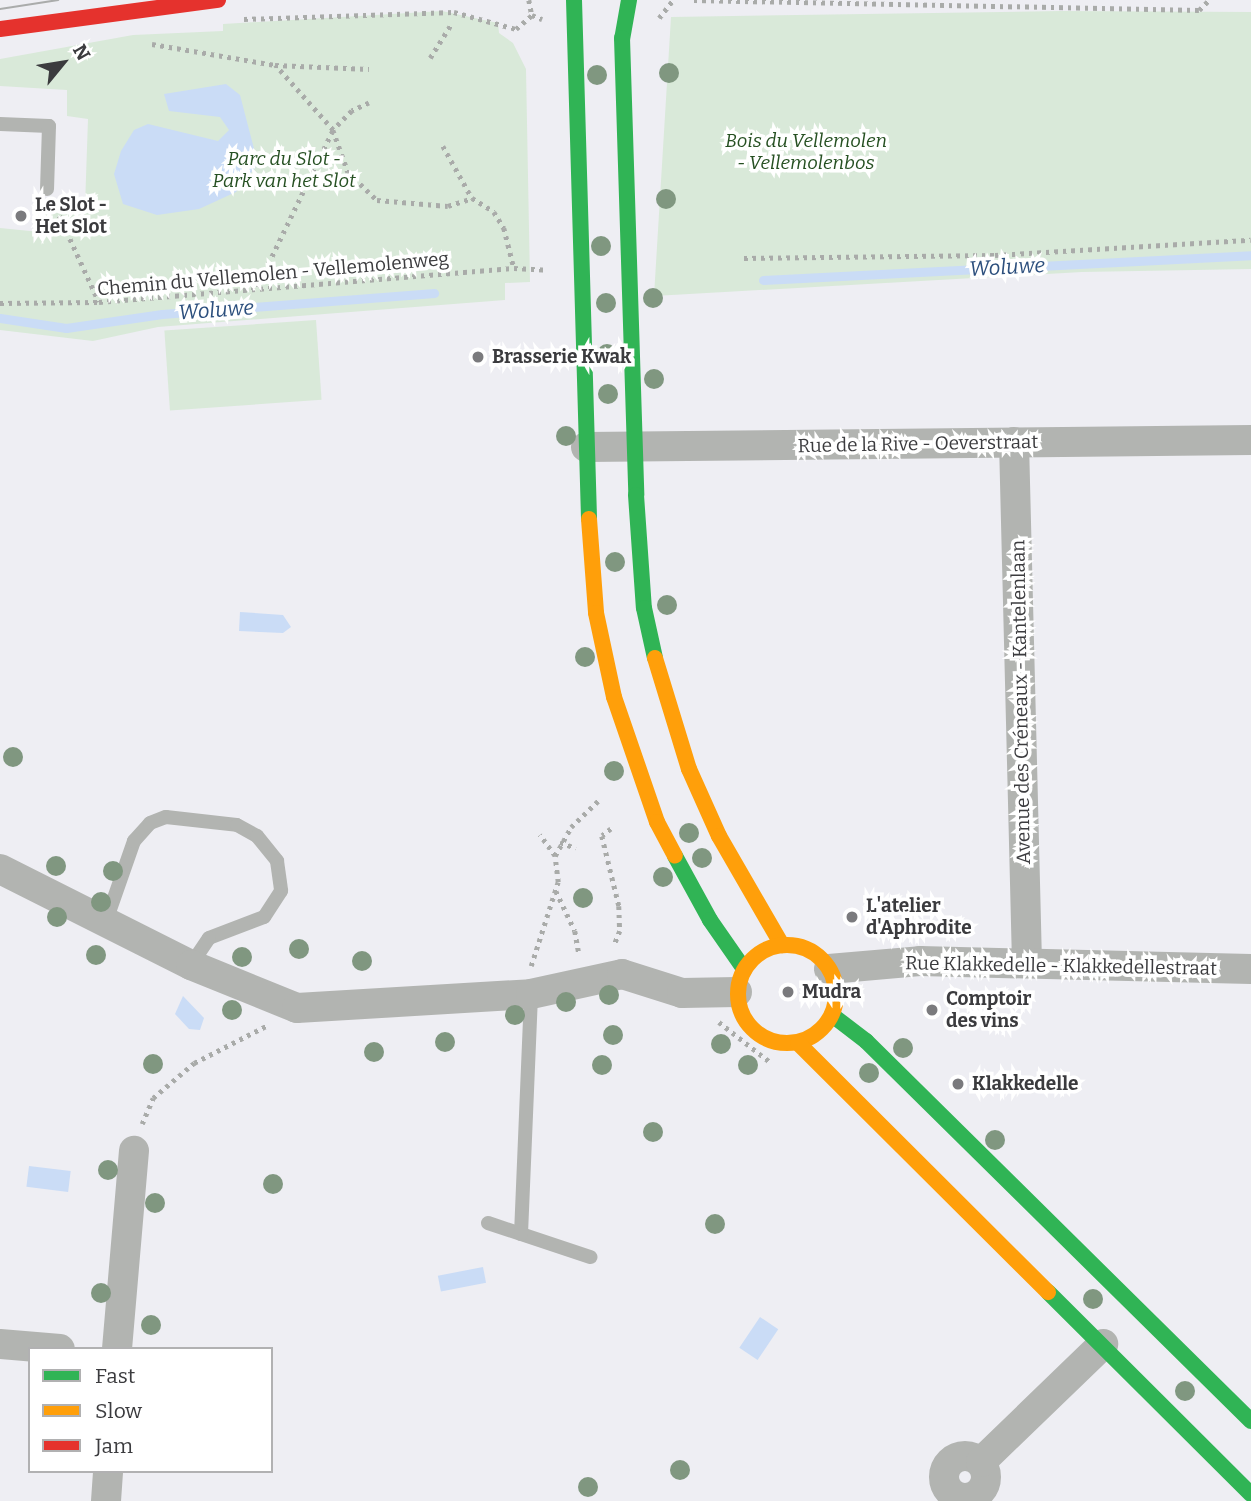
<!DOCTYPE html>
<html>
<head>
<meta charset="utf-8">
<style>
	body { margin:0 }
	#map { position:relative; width:1251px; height:1501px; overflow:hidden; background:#eeeef3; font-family:Bitter,serif }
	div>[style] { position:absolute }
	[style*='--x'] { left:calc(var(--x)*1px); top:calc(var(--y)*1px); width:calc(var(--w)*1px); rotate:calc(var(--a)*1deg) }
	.green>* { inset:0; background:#d9e9d9; transform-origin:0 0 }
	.water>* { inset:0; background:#cadcf6; transform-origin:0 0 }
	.stream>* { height:9px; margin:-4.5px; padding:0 4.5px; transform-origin:4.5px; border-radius:4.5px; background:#cadcf6 }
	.path>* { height:4.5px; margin-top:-2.25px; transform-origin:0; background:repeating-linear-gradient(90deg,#a9aba9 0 3.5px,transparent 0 8.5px) }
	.lane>* { height:14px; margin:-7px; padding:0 7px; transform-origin:7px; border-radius:7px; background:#b2b4b1 }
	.street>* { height:30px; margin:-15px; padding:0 15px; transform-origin:15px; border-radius:15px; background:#b2b4b1 }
	.street>.ring { margin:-15px; padding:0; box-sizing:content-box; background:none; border:30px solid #b2b4b1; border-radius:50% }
	.fast>* { height:16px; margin:-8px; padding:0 8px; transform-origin:8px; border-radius:8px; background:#30b455 }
	.slow>* { height:16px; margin:-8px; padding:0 8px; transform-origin:8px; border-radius:8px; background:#ff9f0a }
	.slow>.ring { margin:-8px; padding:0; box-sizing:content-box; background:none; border:16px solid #ff9f0a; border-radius:50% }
	.jam>* { height:16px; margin:-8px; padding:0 8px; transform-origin:8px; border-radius:8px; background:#e5322d }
	.tram>* { height:2px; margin:-1px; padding:0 1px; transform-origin:1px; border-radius:1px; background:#aaacab }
	.trees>* { width:20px; height:20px; margin:-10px; border-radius:50%; background:#809780 }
	.dots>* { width:19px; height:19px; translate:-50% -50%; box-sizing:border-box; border:4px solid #fff; border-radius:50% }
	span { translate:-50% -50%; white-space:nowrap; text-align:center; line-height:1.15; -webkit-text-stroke:7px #fff; paint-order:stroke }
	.park-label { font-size:19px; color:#265022; font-style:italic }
	.poi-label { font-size:19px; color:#3b3b3e; font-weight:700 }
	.left { translate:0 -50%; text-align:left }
	.street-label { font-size:19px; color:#3b3b3e }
	.water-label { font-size:21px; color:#2c4f7d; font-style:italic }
	.legend { position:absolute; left:28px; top:1347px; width:245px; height:126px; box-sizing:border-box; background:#fff; border:2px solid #b1b1b2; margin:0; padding:9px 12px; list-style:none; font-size:21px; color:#3b3b3e }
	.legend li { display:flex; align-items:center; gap:14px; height:35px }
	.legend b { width:35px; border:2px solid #b1b1b2 }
	.north { position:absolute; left:28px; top:28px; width:70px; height:70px; -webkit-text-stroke:5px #fff; paint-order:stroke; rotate:60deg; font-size:19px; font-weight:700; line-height:28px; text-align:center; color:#3b3b3e }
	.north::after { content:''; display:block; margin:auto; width:24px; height:32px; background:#3b3b3e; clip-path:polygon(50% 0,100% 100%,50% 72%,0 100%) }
</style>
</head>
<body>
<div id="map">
	<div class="green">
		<i style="clip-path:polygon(442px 11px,498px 23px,499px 33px,513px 43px,526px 69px,530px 282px,505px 283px,505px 300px,158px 327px,93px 341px,0 330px,0 228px,40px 232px,44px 204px,85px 206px,88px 119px,67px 116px,67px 90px,0 86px,0 59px,133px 35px,223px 31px,223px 24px)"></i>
		<i style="clip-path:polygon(1061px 11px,1251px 12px,1251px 269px,1082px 272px,654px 296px,671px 17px)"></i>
		<i style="left:316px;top:320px;width:80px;height:152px;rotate:86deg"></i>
	</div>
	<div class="water">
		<i style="clip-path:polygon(226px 84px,240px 95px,258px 164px,236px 192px,199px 209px,157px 215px,123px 204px,114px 174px,121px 151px,134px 130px,148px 124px,218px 141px,229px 130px,220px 117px,169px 111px,164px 94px)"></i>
		<i style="clip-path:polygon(240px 612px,283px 615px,291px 627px,283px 633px,239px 631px)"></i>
		<i style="clip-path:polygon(183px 996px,204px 1018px,200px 1030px,189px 1029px,175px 1014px)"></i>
		<i style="left:29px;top:1166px;width:42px;height:21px;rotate:7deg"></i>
		<i style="left:483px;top:1267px;width:16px;height:46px;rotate:79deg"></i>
		<i style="left:760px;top:1317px;width:22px;height:37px;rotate:34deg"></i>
	</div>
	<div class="stream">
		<i style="--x:763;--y:280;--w:489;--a:-2.9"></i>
		<i style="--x:0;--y:318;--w:67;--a:8.6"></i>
		<i style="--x:66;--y:328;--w:97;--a:-8.3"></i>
		<i style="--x:162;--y:314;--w:273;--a:-4.4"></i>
	</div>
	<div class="path">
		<i style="--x:529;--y:0;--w:15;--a:79"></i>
		<i style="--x:532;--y:15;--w:11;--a:22"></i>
		<i style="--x:694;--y:0;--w:505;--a:1.13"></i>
		<i style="--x:1199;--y:10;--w:14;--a:-45"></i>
		<i style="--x:659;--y:18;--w:23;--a:-52"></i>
		<i style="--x:244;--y:19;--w:210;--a:-1.9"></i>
		<i style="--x:454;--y:12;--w:64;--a:15.3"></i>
		<i style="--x:516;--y:29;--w:21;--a:-41"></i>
		<i style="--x:152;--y:44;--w:125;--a:9.7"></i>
		<i style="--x:275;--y:65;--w:94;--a:2.4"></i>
		<i style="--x:430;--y:58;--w:39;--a:-58"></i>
		<i style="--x:369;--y:103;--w:19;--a:155"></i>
		<i style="--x:352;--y:111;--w:27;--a:135"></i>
		<i style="--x:333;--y:130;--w:45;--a:70.3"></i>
		<i style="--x:348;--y:172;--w:40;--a:44"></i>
		<i style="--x:377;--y:200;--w:71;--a:4.8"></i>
		<i style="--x:448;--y:206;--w:25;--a:-18"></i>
		<i style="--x:472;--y:198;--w:26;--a:32"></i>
		<i style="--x:494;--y:212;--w:19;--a:58"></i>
		<i style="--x:504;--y:228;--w:41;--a:76"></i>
		<i style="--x:443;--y:146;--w:60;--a:60.9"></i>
		<i style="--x:56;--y:208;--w:103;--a:65.4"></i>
		<i style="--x:744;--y:258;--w:251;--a:-0.7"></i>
		<i style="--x:995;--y:255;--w:256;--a:-3.4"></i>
		<i style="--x:257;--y:287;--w:174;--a:-64.2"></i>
		<i style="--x:333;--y:130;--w:87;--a:-131.7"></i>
		<i style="--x:0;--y:303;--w:99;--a:-0.6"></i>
		<i style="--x:99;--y:302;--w:416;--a:-4.7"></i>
		<i style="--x:514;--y:268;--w:33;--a:3"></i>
		<i style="--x:611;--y:829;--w:11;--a:142"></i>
		<i style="--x:602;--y:836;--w:72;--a:76.3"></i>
		<i style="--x:619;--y:906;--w:25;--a:88"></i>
		<i style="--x:620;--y:931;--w:16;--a:112"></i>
		<i style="--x:560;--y:842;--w:17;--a:21"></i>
		<i style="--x:555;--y:856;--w:33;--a:-61"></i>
		<i style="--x:571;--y:827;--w:40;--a:-44"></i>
		<i style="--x:556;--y:891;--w:44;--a:64.6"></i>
		<i style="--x:575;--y:931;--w:23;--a:80"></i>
		<i style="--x:531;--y:966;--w:88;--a:-72.2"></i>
		<i style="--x:558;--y:882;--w:26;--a:-97"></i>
		<i style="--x:555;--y:856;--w:26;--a:-126"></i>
		<i style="--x:719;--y:1022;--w:65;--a:38.1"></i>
		<i style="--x:142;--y:1124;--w:28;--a:-67"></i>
		<i style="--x:153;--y:1098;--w:54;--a:-40.5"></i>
		<i style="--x:194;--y:1063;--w:81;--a:-27.2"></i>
	</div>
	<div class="lane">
		<i style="--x:0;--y:124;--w:49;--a:2.3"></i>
		<i style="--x:49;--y:126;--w:63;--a:91.8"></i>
		<i style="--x:106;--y:921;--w:85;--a:-70.7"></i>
		<i style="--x:134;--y:841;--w:24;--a:-48"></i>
		<i style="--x:150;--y:823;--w:17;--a:-21"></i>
		<i style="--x:166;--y:817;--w:71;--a:6.4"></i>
		<i style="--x:237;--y:825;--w:23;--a:29"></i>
		<i style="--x:257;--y:836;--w:32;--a:51"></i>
		<i style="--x:277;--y:861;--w:30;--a:82"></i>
		<i style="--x:281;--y:891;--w:31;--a:123"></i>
		<i style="--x:264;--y:917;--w:59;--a:159.1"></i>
		<i style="--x:209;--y:938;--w:32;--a:124"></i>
		<i style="--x:488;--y:1223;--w:108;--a:18.4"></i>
		<i style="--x:521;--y:1234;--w:240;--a:-87.6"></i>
	</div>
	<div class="street">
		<i style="--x:1014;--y:442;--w:521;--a:88.57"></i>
		<i style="--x:586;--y:447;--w:665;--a:-0.6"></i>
		<i style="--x:0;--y:869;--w:214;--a:26.7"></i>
		<i style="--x:191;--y:965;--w:114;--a:22.1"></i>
		<i style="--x:297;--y:1008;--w:234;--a:-3.4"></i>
		<i style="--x:531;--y:994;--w:93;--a:-12.4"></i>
		<i style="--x:622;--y:974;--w:63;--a:17.6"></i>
		<i style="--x:682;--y:993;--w:55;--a:-1"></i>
		<i style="--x:829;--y:969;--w:91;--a:-5"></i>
		<i style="--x:920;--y:961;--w:331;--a:1.4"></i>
		<i style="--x:0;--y:1344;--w:60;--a:4.8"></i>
		<i style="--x:117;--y:1349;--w:199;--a:-85.1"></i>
		<i class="ring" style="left:944px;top:1456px;width:12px;height:12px"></i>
		<i style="--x:981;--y:1462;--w:170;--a:-44"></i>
		<i style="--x:106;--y:1501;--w:30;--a:-86"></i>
	</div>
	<div class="fast">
		<i style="--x:574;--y:0;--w:519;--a:88.34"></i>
		<i style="--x:629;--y:0;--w:39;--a:100"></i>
		<i style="--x:622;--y:38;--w:457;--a:88.2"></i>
		<i style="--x:636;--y:495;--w:113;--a:86"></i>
		<i style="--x:644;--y:608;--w:51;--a:77.6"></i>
		<i style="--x:675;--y:856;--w:73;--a:61.3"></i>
		<i style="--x:710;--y:920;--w:60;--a:55.2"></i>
		<i style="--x:832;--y:1015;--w:43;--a:37.4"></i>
		<i style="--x:866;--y:1041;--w:541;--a:44.63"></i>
		<i style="--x:1048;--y:1292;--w:286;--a:44.9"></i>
	</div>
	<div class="slow">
		<i style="--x:589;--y:519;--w:94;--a:85.7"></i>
		<i style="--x:596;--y:613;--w:86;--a:77.9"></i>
		<i style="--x:614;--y:697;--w:132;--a:71"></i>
		<i style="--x:657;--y:822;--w:38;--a:62"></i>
		<i style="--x:655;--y:658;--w:116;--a:73"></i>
		<i style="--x:689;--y:769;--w:73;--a:65.9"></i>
		<i style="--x:719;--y:836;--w:126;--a:60"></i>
		<i class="ring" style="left:738px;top:945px;width:82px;height:82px"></i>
		<i style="--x:798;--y:1043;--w:353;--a:44.9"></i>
	</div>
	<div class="jam">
		<i style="--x:0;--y:29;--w:220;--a:-7.6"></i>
	</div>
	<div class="tram">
		<i style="--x:0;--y:9;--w:59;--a:-8.8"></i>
	</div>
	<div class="trees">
		<i style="left:669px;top:73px"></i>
		<i style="left:597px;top:75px"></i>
		<i style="left:666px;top:199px"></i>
		<i style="left:601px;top:246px"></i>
		<i style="left:653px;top:298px"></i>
		<i style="left:606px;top:303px"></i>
		<i style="left:607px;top:354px"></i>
		<i style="left:654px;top:379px"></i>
		<i style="left:608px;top:394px"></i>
		<i style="left:566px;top:436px"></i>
		<i style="left:615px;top:562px"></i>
		<i style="left:667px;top:605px"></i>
		<i style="left:585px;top:657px"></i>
		<i style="left:13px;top:757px"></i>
		<i style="left:614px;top:771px"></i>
		<i style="left:689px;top:833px"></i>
		<i style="left:702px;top:858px"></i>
		<i style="left:56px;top:866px"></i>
		<i style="left:113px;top:871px"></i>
		<i style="left:663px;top:877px"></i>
		<i style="left:583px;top:898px"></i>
		<i style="left:101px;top:902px"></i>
		<i style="left:57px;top:917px"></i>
		<i style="left:299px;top:949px"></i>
		<i style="left:96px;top:955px"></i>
		<i style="left:242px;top:957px"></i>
		<i style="left:362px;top:961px"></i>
		<i style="left:609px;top:995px"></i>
		<i style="left:566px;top:1002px"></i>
		<i style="left:232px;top:1010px"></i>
		<i style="left:515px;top:1015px"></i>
		<i style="left:613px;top:1035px"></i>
		<i style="left:445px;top:1042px"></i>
		<i style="left:721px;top:1044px"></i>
		<i style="left:903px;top:1048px"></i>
		<i style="left:374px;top:1052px"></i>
		<i style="left:153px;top:1064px"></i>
		<i style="left:602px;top:1065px"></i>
		<i style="left:748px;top:1065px"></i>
		<i style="left:869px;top:1073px"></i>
		<i style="left:653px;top:1132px"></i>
		<i style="left:995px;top:1140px"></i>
		<i style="left:108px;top:1170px"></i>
		<i style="left:273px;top:1184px"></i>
		<i style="left:155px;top:1203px"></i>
		<i style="left:715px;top:1224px"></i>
		<i style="left:101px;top:1293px"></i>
		<i style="left:1093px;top:1299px"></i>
		<i style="left:151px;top:1325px"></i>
		<i style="left:1185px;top:1391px"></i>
		<i style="left:680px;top:1470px"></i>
		<i style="left:588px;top:1487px"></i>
	</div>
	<div class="dots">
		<i style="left:21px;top:216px;background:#7a7a7d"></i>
		<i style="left:478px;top:357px;background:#7a7a7d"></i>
		<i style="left:852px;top:917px;background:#7a7a7d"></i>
		<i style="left:788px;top:992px;background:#7a7a7d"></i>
		<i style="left:932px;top:1010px;background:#7a7a7d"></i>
		<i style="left:958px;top:1084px;background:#7a7a7d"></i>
	</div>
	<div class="park-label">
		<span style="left:806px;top:152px">Bois du Vellemolen<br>- Vellemolenbos</span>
		<span style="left:284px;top:170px">Parc du Slot -<br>Park van het Slot</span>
	</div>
	<div class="poi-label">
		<span class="left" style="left:35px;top:216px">Le Slot -<br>Het Slot</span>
		<span class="left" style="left:492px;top:357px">Brasserie Kwak</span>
		<span class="left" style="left:866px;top:917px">L'atelier<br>d'Aphrodite</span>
		<span class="left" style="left:802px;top:992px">Mudra</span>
		<span class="left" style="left:946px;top:1010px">Comptoir<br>des vins</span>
		<span class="left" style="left:972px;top:1084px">Klakkedelle</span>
	</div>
	<div class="street-label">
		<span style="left:273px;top:274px;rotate:-5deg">Chemin du Vellemolen - Vellemolenweg</span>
		<span style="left:918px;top:444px;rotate:-1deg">Rue de la Rive - Oeverstraat</span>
		<span style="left:1021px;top:702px;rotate:-91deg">Avenue des Créneaux - Kantelenlaan</span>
		<span style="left:1061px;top:966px;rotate:1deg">Rue Klakkedelle - Klakkedellestraat</span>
	</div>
	<div class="water-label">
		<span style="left:1007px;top:267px;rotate:-3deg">Woluwe</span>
		<span style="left:216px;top:310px;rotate:-4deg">Woluwe</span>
	</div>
	<ul class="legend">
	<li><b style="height:9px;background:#30b455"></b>Fast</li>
	<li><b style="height:9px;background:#ff9f0a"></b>Slow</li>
	<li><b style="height:9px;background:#e5322d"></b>Jam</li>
	</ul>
	<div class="north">N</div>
</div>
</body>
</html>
